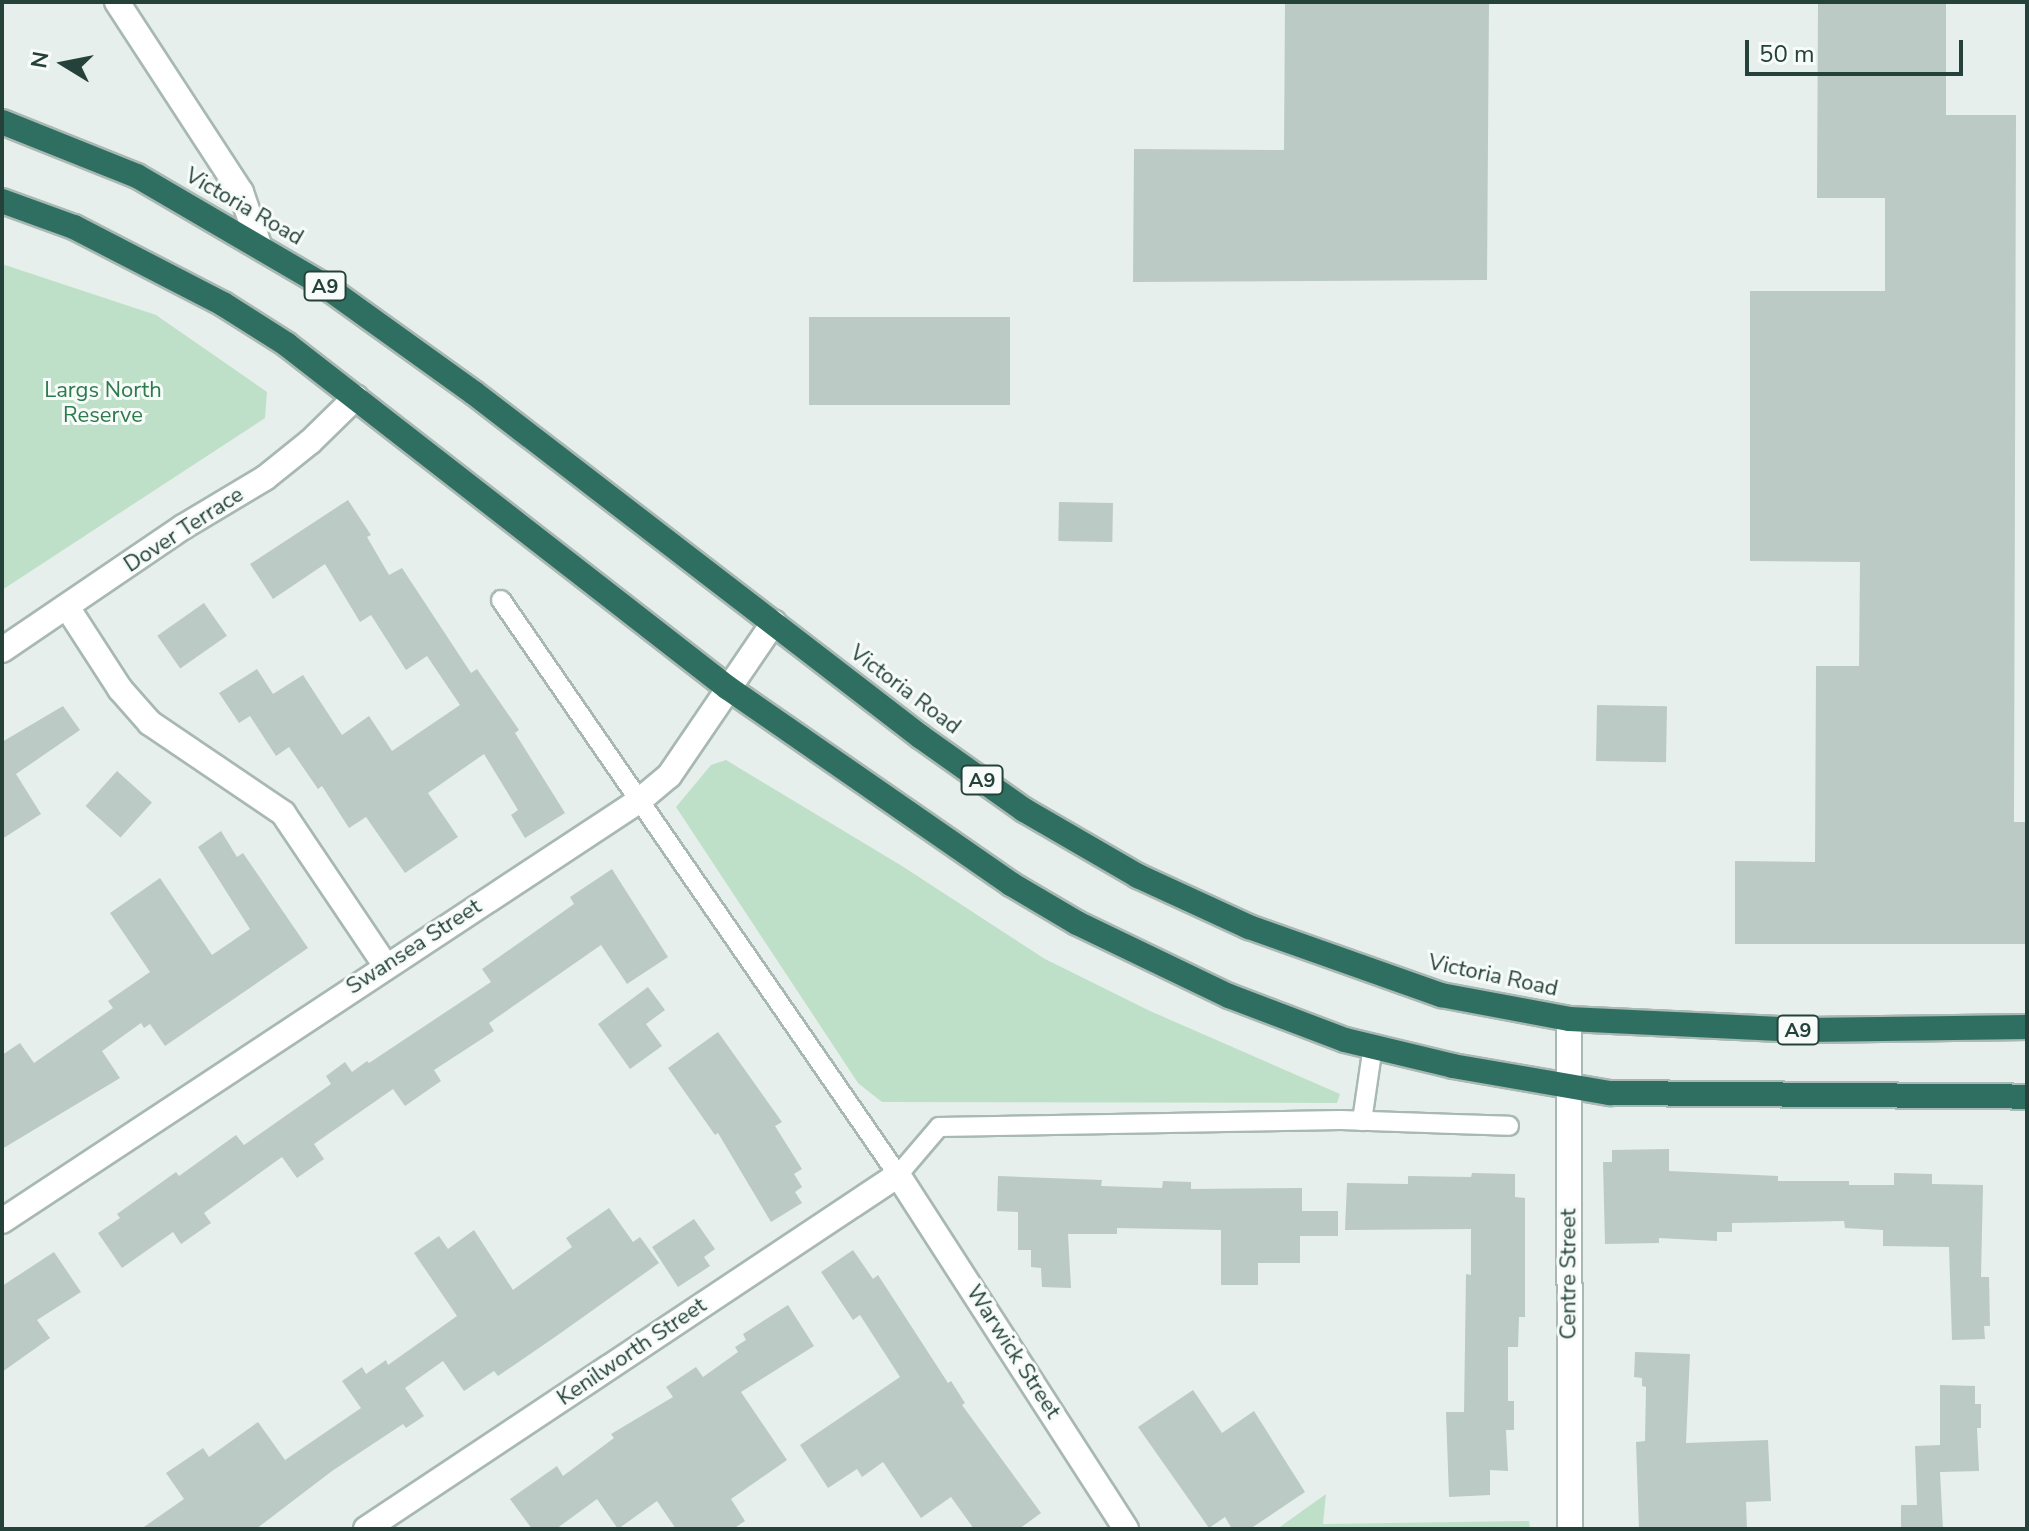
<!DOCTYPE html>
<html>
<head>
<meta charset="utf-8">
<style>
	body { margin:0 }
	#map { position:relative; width:2029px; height:1531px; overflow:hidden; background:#e6efeb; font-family:"Nunito Sans",sans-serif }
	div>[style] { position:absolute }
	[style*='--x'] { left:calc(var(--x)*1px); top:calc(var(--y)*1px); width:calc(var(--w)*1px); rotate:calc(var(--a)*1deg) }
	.green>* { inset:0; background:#bfe0c8 }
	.building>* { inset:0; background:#bbcac4; transform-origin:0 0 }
	.roads { filter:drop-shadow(2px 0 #a8b8b2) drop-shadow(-2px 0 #a8b8b2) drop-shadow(0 2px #a8b8b2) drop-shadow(0 -2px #a8b8b2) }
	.lane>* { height:18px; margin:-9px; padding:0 9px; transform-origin:9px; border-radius:9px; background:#fff }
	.street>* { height:24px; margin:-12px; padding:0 12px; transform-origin:12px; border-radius:12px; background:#fff }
	.highway>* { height:24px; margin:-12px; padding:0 12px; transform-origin:12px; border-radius:12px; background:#2f6f62 }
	span { translate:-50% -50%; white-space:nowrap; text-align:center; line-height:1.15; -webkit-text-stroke:6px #f7fbf9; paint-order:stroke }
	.shield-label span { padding:2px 6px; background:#f7fbf9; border:2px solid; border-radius:6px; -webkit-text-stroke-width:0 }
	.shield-label { font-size:20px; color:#24423a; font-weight:700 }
	.street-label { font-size:22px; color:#24423a }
	.park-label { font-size:22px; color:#2d7a4b }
	.frame { position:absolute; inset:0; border:4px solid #24423a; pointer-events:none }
	.north { position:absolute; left:24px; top:24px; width:80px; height:80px; -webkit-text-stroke:6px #f7fbf9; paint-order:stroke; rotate:280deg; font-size:22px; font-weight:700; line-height:32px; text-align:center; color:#24423a }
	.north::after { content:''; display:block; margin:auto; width:28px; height:36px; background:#24423a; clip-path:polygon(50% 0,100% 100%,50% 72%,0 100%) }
	.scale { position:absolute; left:1745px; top:40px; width:218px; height:36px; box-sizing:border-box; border:4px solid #24423a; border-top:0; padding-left:10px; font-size:24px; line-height:28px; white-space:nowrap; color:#24423a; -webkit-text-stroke:6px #f7fbf9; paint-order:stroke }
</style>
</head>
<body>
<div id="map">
	<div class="green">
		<i style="clip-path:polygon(2px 264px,156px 315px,267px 392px,265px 418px,2px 590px)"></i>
		<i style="clip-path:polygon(726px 760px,902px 866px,1045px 959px,1150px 1011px,1340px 1094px,1337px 1103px,882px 1102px,858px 1083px,676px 807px,711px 765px)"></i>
		<i style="clip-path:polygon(1326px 1494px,1323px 1524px,1529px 1521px,1530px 1529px,1277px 1529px)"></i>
	</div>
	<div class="building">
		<i style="clip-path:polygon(1285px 2px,1489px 2px,1487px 280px,1133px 282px,1134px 149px,1284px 150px)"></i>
		<i style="clip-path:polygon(1818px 2px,1946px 2px,1946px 115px,2016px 115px,2014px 822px,2027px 822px,2027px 944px,1735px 944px,1735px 861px,1815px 862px,1816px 666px,1859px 666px,1860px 562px,1750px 561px,1750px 291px,1885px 291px,1885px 198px,1817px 198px)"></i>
		<i style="left:809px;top:317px;width:201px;height:88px"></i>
		<i style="clip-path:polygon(348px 500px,371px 535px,367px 537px,389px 575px,402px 568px,471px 673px,477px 669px,519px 730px,515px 733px,565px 813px,525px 838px,511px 815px,518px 810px,484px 754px,428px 793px,458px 837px,405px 873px,366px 817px,349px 828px,322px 786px,318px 789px,289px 747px,276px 756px,250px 716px,239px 723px,219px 693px,257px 669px,273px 694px,303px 675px,342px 735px,369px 716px,392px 751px,460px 705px,427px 656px,406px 670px,371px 615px,360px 622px,325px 564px,273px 599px,250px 564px)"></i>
		<i style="left:1059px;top:502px;width:54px;height:39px;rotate:1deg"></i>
		<i style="left:204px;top:603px;width:40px;height:57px;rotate:55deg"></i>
		<i style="left:1597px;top:705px;width:70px;height:56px;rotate:1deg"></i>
		<i style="clip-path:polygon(63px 706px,80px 730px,16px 774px,41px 814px,2px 839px,2px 742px)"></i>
		<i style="left:117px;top:771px;width:47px;height:47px;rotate:42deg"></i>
		<i style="clip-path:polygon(221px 831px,237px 857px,243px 853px,308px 948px,165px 1046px,150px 1024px,144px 1028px,141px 1023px,102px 1051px,120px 1078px,2px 1149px,2px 1055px,20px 1043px,34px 1063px,113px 1008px,108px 1001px,150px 972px,110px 913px,160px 878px,212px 955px,250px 929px,198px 847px)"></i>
		<i style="clip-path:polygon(612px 869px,668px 957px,627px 984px,601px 945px,489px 1023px,494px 1031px,434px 1070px,441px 1081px,405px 1106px,393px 1089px,314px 1144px,324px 1159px,297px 1178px,282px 1157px,204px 1213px,211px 1223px,181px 1244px,173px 1232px,122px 1268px,98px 1233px,120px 1218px,117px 1214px,176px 1172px,179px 1176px,236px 1135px,244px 1145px,331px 1084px,326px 1076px,345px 1062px,352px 1072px,367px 1061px,369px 1063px,491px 982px,482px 969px,574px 904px,570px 897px)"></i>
		<i style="clip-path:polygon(648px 987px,665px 1010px,646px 1024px,662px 1046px,630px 1069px,598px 1024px)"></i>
		<i style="clip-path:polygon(718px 1032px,782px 1122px,775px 1126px,802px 1169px,794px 1174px,802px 1187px,795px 1192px,802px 1203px,771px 1222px,718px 1133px,715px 1135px,668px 1068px)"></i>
		<i style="clip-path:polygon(1669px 1149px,1669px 1171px,1778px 1176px,1778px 1181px,1849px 1181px,1849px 1185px,1894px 1185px,1894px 1173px,1932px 1174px,1932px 1184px,1983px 1185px,1981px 1277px,1989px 1277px,1990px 1326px,1984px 1326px,1985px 1339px,1952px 1340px,1949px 1247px,1883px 1246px,1883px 1230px,1845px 1228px,1844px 1221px,1732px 1223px,1732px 1232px,1717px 1232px,1717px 1241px,1659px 1238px,1659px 1243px,1605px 1244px,1603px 1162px,1612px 1162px,1612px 1150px)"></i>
		<i style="clip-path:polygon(1472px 1173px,1515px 1174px,1515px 1197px,1525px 1198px,1525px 1317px,1519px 1317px,1518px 1347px,1508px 1347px,1508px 1401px,1514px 1401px,1514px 1430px,1506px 1430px,1508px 1471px,1490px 1470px,1490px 1495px,1449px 1497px,1446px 1412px,1464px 1412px,1466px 1274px,1471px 1275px,1471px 1229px,1345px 1230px,1347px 1183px,1408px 1184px,1408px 1176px,1471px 1177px)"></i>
		<i style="clip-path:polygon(998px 1176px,1102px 1180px,1101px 1186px,1162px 1188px,1163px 1181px,1191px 1182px,1191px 1189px,1302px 1188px,1302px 1211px,1338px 1211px,1338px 1236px,1300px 1236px,1300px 1263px,1258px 1263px,1258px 1285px,1221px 1285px,1221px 1230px,1117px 1228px,1117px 1234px,1068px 1234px,1071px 1288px,1042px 1287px,1041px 1268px,1031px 1267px,1031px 1250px,1018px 1250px,1018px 1212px,997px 1211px)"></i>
		<i style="clip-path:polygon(609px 1208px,633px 1242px,640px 1237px,659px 1263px,555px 1337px,498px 1376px,494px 1371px,464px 1391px,443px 1361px,405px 1388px,424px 1416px,406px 1428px,403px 1424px,332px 1471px,256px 1529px,141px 1529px,184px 1499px,166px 1473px,203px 1448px,209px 1457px,258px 1422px,285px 1460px,361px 1408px,342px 1381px,362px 1367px,366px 1374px,386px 1360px,388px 1365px,457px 1316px,414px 1253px,439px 1236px,448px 1249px,474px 1230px,513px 1290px,572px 1247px,566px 1238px)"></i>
		<i style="clip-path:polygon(694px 1219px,715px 1249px,704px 1257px,710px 1266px,678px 1287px,652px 1247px)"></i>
		<i style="clip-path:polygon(853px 1250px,873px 1279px,878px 1275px,948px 1383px,951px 1381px,965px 1403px,962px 1405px,1041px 1513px,1019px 1529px,974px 1529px,951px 1497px,921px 1518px,883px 1462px,862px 1477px,857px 1469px,828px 1488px,800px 1445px,900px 1377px,860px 1315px,853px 1320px,821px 1272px)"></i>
		<i style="clip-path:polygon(54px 1252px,81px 1292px,37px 1320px,50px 1338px,2px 1372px,2px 1286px)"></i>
		<i style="clip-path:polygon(788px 1305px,814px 1346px,741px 1392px,787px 1460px,731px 1499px,745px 1521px,733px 1529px,676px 1529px,657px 1501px,618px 1529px,597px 1499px,556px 1529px,532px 1529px,510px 1499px,557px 1466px,563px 1476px,614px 1438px,611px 1434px,673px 1397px,666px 1387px,696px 1367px,703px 1377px,738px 1352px,735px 1347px,746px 1340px,743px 1334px)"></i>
		<i style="clip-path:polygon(1635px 1352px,1690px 1354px,1686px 1443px,1768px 1440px,1771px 1501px,1746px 1502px,1747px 1529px,1639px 1529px,1636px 1442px,1645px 1441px,1646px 1387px,1642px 1386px,1642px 1378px,1634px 1377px)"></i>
		<i style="clip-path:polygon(1940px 1385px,1975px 1386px,1975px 1404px,1981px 1404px,1981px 1428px,1977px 1428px,1979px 1471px,1940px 1472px,1943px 1529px,1901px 1529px,1901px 1505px,1917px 1505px,1915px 1446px,1940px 1445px)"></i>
		<i style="clip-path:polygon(1193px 1390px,1222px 1433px,1254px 1411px,1305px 1492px,1250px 1529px,1232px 1529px,1225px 1517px,1209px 1528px,1138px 1427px)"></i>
	</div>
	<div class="roads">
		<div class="lane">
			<i style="--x:501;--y:600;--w:699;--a:55.38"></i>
			<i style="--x:898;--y:1175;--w:63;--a:-49.5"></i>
			<i style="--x:939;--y:1127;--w:402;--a:-1"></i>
			<i style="--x:1341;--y:1120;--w:168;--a:2"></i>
			<i style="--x:1362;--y:1121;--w:76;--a:-81.7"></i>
		</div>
		<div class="street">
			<i style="--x:117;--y:2;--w:227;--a:56.9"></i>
			<i style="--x:241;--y:192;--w:56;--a:71.2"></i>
			<i style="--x:67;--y:607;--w:98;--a:57.1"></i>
			<i style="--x:120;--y:689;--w:45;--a:48.6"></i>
			<i style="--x:150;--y:723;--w:161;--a:34.1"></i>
			<i style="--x:283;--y:813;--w:183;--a:56.1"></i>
			<i style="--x:2;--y:650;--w:219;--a:-34.2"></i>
			<i style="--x:183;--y:527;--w:96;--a:-30.9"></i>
			<i style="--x:265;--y:478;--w:58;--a:-38.7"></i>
			<i style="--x:310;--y:442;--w:64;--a:-44.4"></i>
			<i style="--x:1569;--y:1019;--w:510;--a:89.89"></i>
			<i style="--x:2;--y:1221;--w:764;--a:-33.42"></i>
			<i style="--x:640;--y:800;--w:38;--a:-40"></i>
			<i style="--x:669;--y:776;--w:186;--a:-55.7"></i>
			<i style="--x:366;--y:1529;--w:639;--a:-33.64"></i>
			<i style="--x:898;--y:1175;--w:421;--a:57.2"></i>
		</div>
		<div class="highway">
			<i style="--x:2;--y:122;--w:145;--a:21.8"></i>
			<i style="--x:137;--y:176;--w:218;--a:30.3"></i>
			<i style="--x:325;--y:286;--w:183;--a:35.7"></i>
			<i style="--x:474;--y:393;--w:564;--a:37.58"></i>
			<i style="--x:921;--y:737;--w:126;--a:35.3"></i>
			<i style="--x:1024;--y:810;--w:132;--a:30.1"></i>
			<i style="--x:1138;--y:876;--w:122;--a:24.7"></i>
			<i style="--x:1249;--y:927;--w:204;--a:19.5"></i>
			<i style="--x:1441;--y:995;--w:130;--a:10.6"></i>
			<i style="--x:1569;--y:1019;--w:237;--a:2.7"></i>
			<i style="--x:1806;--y:1030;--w:221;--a:-0.8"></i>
			<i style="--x:2;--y:201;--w:77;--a:19.9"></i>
			<i style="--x:74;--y:227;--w:168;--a:27.3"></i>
			<i style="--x:223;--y:304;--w:75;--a:32.4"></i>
			<i style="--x:286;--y:344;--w:560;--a:37.89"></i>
			<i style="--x:728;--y:688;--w:344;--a:34.7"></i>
			<i style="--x:1011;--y:884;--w:77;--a:30.6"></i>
			<i style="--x:1077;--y:923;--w:169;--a:25.7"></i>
			<i style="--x:1229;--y:996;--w:124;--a:20.8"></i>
			<i style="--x:1345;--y:1040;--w:111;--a:13.5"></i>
			<i style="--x:1453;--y:1066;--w:159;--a:9.8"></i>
			<i style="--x:1610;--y:1093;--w:417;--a:0.5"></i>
		</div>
	</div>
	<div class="shield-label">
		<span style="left:325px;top:286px">A9</span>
		<span style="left:982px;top:780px">A9</span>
		<span style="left:1798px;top:1030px">A9</span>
	</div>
	<div class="street-label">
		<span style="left:244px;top:207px;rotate:30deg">Victoria Road</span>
		<span style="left:184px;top:530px;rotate:-33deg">Dover Terrace</span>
		<span style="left:905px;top:690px;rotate:37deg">Victoria Road</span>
		<span style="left:414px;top:947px;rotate:-33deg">Swansea Street</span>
		<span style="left:1493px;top:976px;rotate:12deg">Victoria Road</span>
		<span style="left:1569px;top:1274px;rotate:-90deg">Centre Street</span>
		<span style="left:632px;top:1352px;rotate:-34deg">Kenilworth Street</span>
		<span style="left:1013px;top:1352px;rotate:57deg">Warwick Street</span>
	</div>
	<div class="park-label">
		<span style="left:103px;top:403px">Largs North<br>Reserve</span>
	</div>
	<div class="frame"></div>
	<div class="north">N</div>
	<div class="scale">50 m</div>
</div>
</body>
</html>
